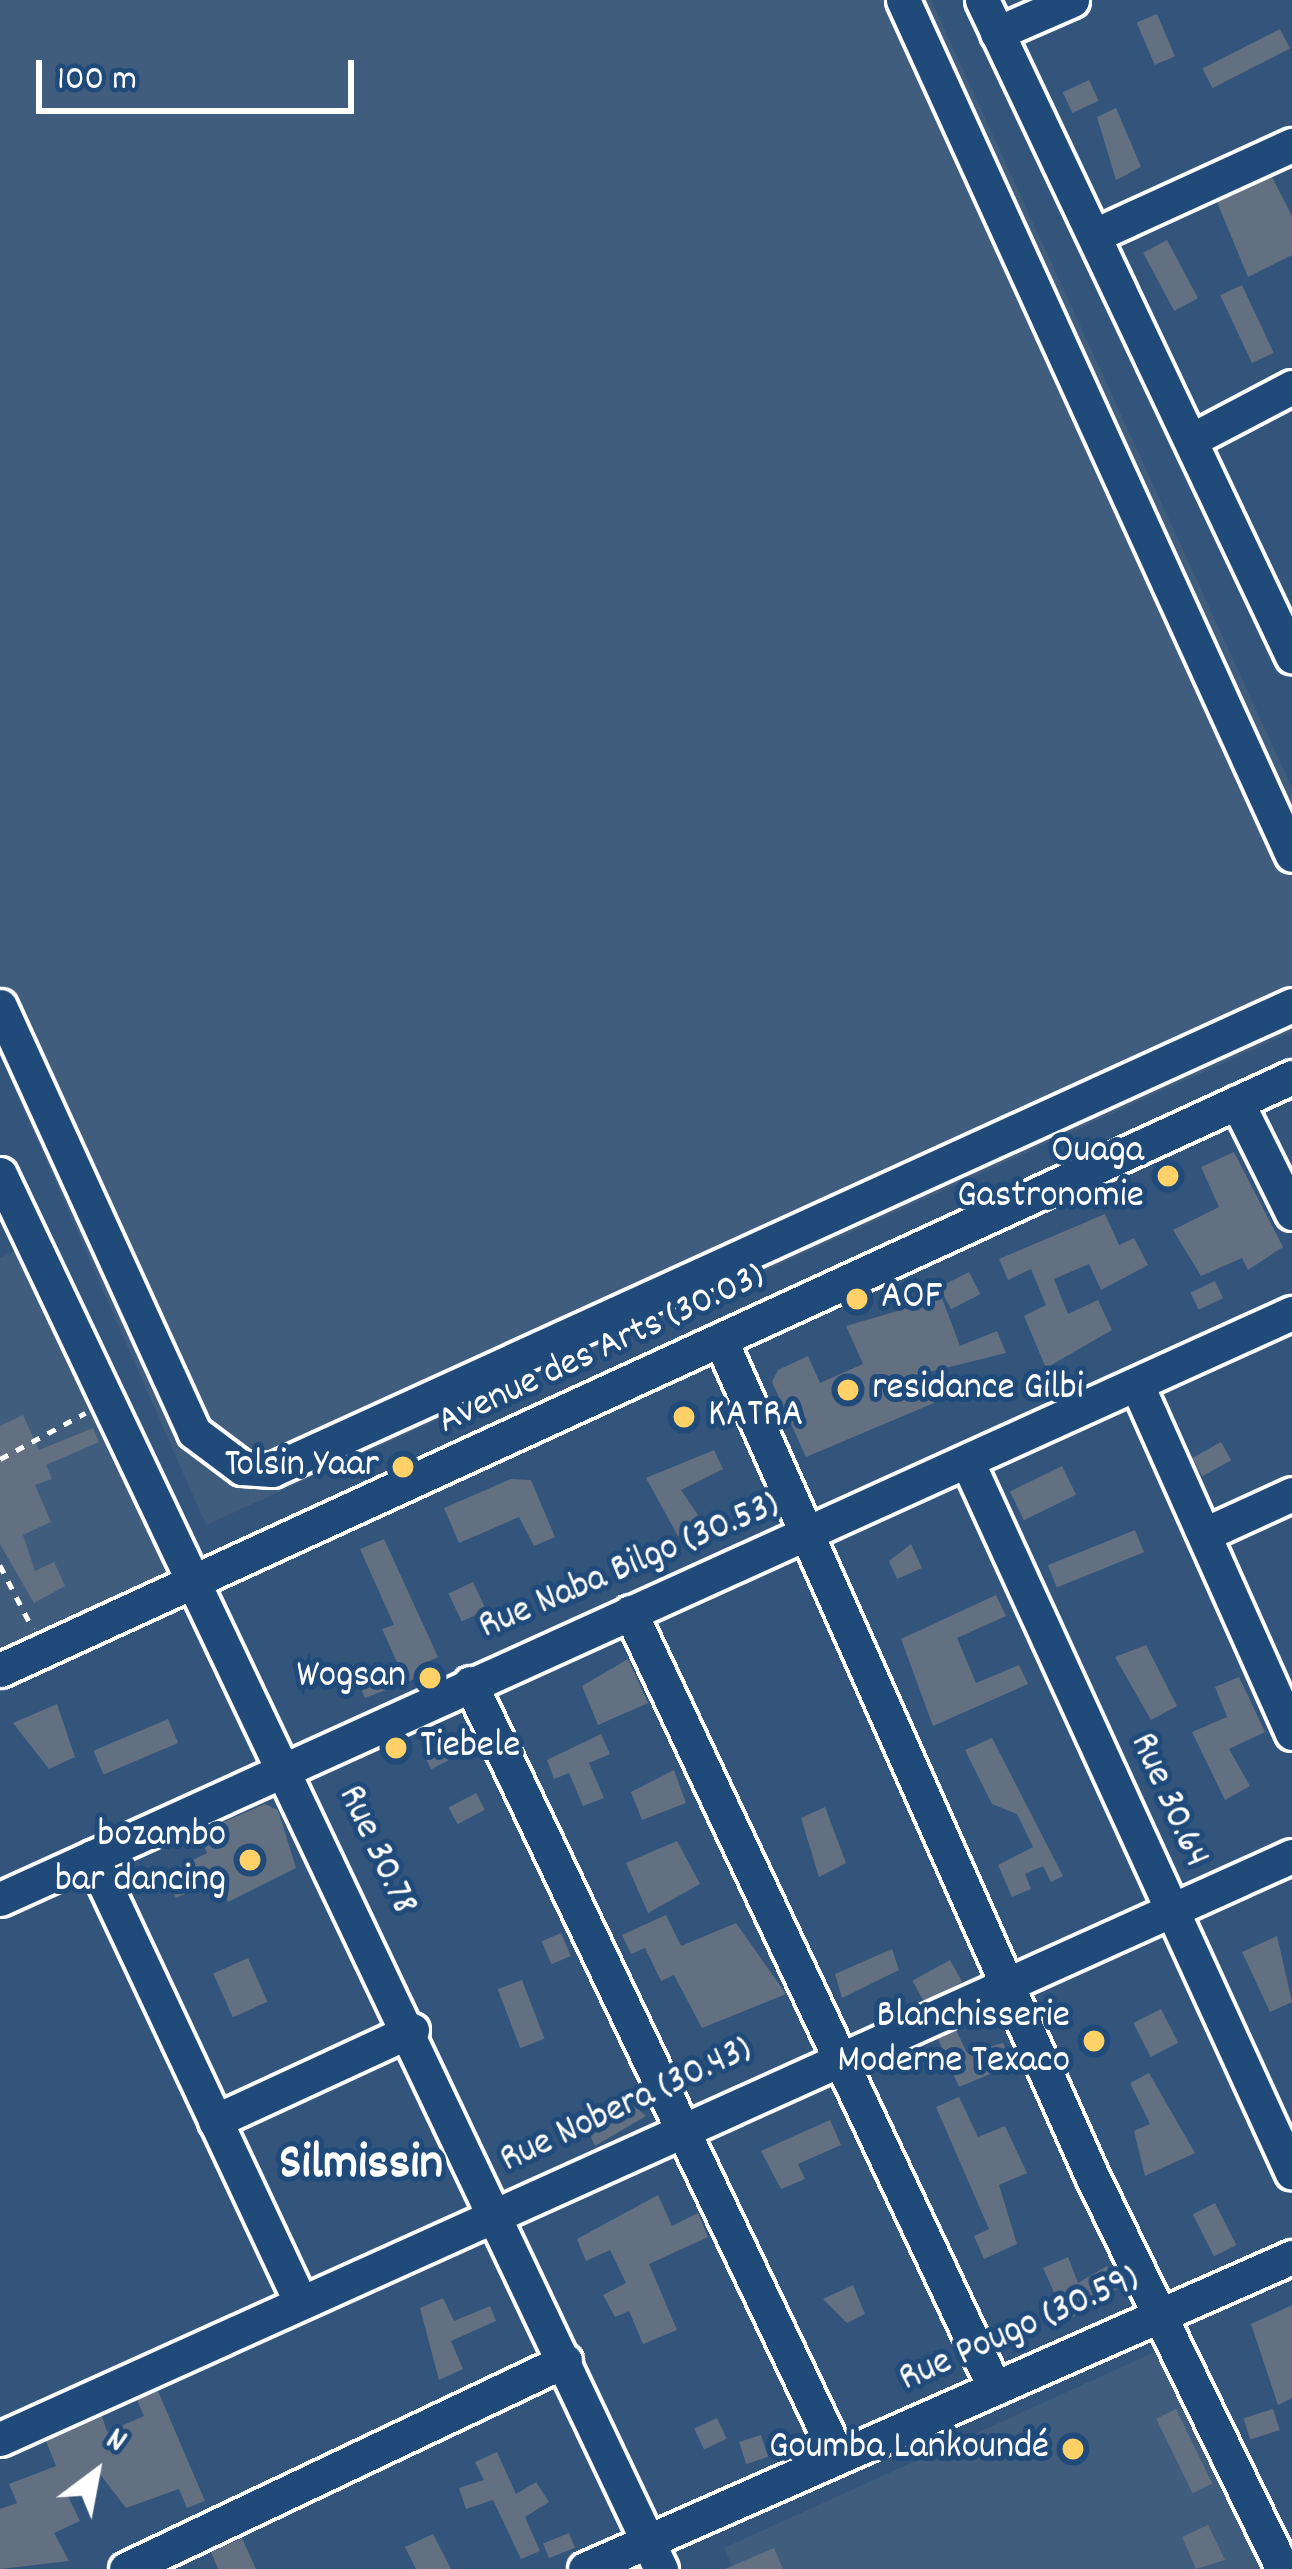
<!DOCTYPE html>
<html>
<head>
<meta charset="utf-8">
<style>
	body { margin:0 }
	#map { position:relative; width:1292px; height:2569px; overflow:hidden; background:#33557c; font-family:Dekko,sans-serif }
	div>[style] { position:absolute }
	[style*='--x'] { left:calc(var(--x)*1px); top:calc(var(--y)*1px); width:calc(var(--w)*1px); rotate:calc(var(--a)*1deg) }
	.built>* { inset:0; background:#415d7e }
	.building>* { inset:0; background:#627081; transform-origin:0 0 }
	.path>* { height:4.5px; margin-top:-2.25px; transform-origin:0; background:repeating-linear-gradient(90deg,#fff 0 9px,transparent 0 18px) }
	.roads { filter:drop-shadow(3px 0 #fff) drop-shadow(-3px 0 #fff) drop-shadow(0 3px #fff) drop-shadow(0 -3px #fff) }
	.minor>* { height:33px; margin:-16.5px; padding:0 16.5px; transform-origin:16.5px; border-radius:16.5px; background:#1f4a7a }
	.dots>* { width:33px; height:33px; translate:-50% -50%; box-sizing:border-box; border:6px solid #1f4a7a; border-radius:50% }
	span { translate:-50% -50%; white-space:nowrap; text-align:center; line-height:1.15; -webkit-text-stroke:10px #1f4a7a; paint-order:stroke }
	.poi-label { font-size:39px; color:#fff }
	.right { translate:-100% -50%; text-align:right }
	.left { translate:0 -50%; text-align:left }
	.street-label { font-size:39px; color:#fff }
	.district-label { font-size:51px; color:#fff; font-weight:700 }
	.north { position:absolute; left:36px; top:2413px; width:120px; height:120px; -webkit-text-stroke:9px #1f4a7a; paint-order:stroke; rotate:32deg; font-size:33px; font-weight:700; line-height:48px; text-align:center; color:#fff }
	.north::after { content:''; display:block; margin:auto; width:42px; height:54px; background:#fff; clip-path:polygon(50% 0,100% 100%,50% 72%,0 100%) }
	.scale { position:absolute; left:36px; top:60px; width:318px; height:54px; box-sizing:border-box; border:6px solid #fff; border-top:0; padding-left:15px; font-size:36px; line-height:42px; white-space:nowrap; color:#fff; -webkit-text-stroke:9px #1f4a7a; paint-order:stroke }
</style>
</head>
<body>
<div id="map">
	<div class="built">
		<i style="clip-path:polygon(0 0,931px 0,1292px 788px,1292px 1032px,206px 1525px,0 1055px)"></i>
		<i style="clip-path:polygon(32px 1244px,198px 1577px,0 1670px,0 1258px)"></i>
		<i style="clip-path:polygon(1159px 2350px,1260px 2569px,733px 2569px,724px 2548px)"></i>
	</div>
	<div class="building">
		<i style="left:1157px;top:14px;width:46px;height:22px;rotate:67deg"></i>
		<i style="left:1280px;top:29px;width:22px;height:87px;rotate:63deg"></i>
		<i style="left:1089px;top:80px;width:23px;height:29px;rotate:65deg"></i>
		<i style="clip-path:polygon(1116px 108px,1141px 167px,1116px 180px,1097px 117px)"></i>
		<i style="clip-path:polygon(1272px 177px,1292px 216px,1292px 255px,1248px 277px,1217px 202px)"></i>
		<i style="left:1167px;top:240px;width:66px;height:27px;rotate:62deg"></i>
		<i style="left:1242px;top:285px;width:75px;height:24px;rotate:65deg"></i>
		<i style="clip-path:polygon(1234px 1152px,1283px 1247px,1248px 1270px,1242px 1258px,1201px 1276px,1173px 1230px,1219px 1207px,1201px 1167px)"></i>
		<i style="clip-path:polygon(1105px 1214px,1119px 1245px,1134px 1238px,1148px 1265px,1101px 1290px,1089px 1264px,1054px 1279px,1068px 1314px,1098px 1300px,1112px 1330px,1046px 1368px,1024px 1316px,1046px 1305px,1031px 1269px,1008px 1280px,999px 1259px)"></i>
		<i style="left:969px;top:1272px;width:25px;height:33px;rotate:63deg"></i>
		<i style="left:1215px;top:1281px;width:19px;height:27px;rotate:65deg"></i>
		<i style="clip-path:polygon(942px 1298px,960px 1346px,997px 1331px,1006px 1353px,921px 1374px,934px 1403px,806px 1457px,772px 1382px,778px 1370px,808px 1356px,820px 1383px,863px 1364px,846px 1326px)"></i>
		<i style="clip-path:polygon(23px 1415px,39px 1450px,93px 1428px,99px 1442px,46px 1465px,52px 1479px,35px 1485px,51px 1522px,23px 1535px,35px 1571px,54px 1562px,65px 1586px,34px 1603px,0 1544px,0 1426px)"></i>
		<i style="left:1221px;top:1442px;width:21px;height:33px;rotate:61deg"></i>
		<i style="clip-path:polygon(714px 1450px,723px 1469px,681px 1490px,704px 1524px,678px 1536px,646px 1478px)"></i>
		<i style="left:1062px;top:1466px;width:32px;height:58px;rotate:64deg"></i>
		<i style="clip-path:polygon(511px 1479px,531px 1480px,555px 1537px,534px 1546px,519px 1517px,459px 1543px,444px 1508px)"></i>
		<i style="left:1135px;top:1530px;width:24px;height:94px;rotate:68deg"></i>
		<i style="clip-path:polygon(384px 1539px,438px 1657px,421px 1665px,425px 1675px,365px 1698px,358px 1682px,397px 1662px,382px 1629px,394px 1625px,360px 1549px)"></i>
		<i style="clip-path:polygon(911px 1544px,922px 1568px,897px 1579px,889px 1561px)"></i>
		<i style="left:473px;top:1582px;width:31px;height:27px;rotate:65deg"></i>
		<i style="clip-path:polygon(996px 1595px,1006px 1616px,957px 1638px,976px 1683px,1019px 1665px,1028px 1684px,933px 1726px,901px 1639px)"></i>
		<i style="clip-path:polygon(1146px 1645px,1177px 1706px,1151px 1720px,1115px 1657px)"></i>
		<i style="clip-path:polygon(628px 1659px,648px 1703px,598px 1725px,582px 1686px)"></i>
		<i style="clip-path:polygon(1239px 1677px,1265px 1732px,1229px 1749px,1250px 1786px,1225px 1800px,1192px 1732px,1227px 1717px,1215px 1687px)"></i>
		<i style="clip-path:polygon(57px 1704px,75px 1757px,49px 1769px,13px 1723px)"></i>
		<i style="left:168px;top:1719px;width:26px;height:81px;rotate:67deg"></i>
		<i style="clip-path:polygon(601px 1734px,610px 1754px,589px 1763px,604px 1798px,583px 1806px,569px 1773px,554px 1779px,547px 1760px)"></i>
		<i style="clip-path:polygon(992px 1738px,1063px 1876px,1051px 1882px,1043px 1866px,1025px 1874px,1031px 1889px,1012px 1897px,998px 1865px,1033px 1847px,1017px 1814px,992px 1804px,965px 1750px)"></i>
		<i style="left:440px;top:1740px;width:22px;height:21px;rotate:63deg"></i>
		<i style="clip-path:polygon(674px 1770px,686px 1803px,642px 1820px,631px 1792px)"></i>
		<i style="left:476px;top:1793px;width:19px;height:31px;rotate:62deg"></i>
		<i style="clip-path:polygon(265px 1804px,278px 1810px,296px 1868px,228px 1902px,218px 1878px,176px 1898px,164px 1874px,207px 1853px,202px 1842px,221px 1823px)"></i>
		<i style="clip-path:polygon(825px 1807px,846px 1863px,819px 1877px,801px 1818px)"></i>
		<i style="clip-path:polygon(677px 1841px,700px 1884px,648px 1913px,626px 1863px)"></i>
		<i style="clip-path:polygon(666px 1915px,681px 1946px,736px 1923px,786px 1994px,702px 2028px,674px 1975px,661px 1981px,645px 1948px,631px 1954px,622px 1935px)"></i>
		<i style="left:561px;top:1933px;width:25px;height:21px;rotate:67deg"></i>
		<i style="clip-path:polygon(1277px 1936px,1292px 2002px,1270px 2012px,1242px 1952px)"></i>
		<i style="clip-path:polygon(892px 1949px,899px 1970px,842px 1998px,835px 1974px)"></i>
		<i style="left:248px;top:1958px;width:48px;height:38px;rotate:66deg"></i>
		<i style="left:950px;top:1960px;width:25px;height:43px;rotate:61deg"></i>
		<i style="left:522px;top:1980px;width:63px;height:26px;rotate:69deg"></i>
		<i style="left:1161px;top:2009px;width:38px;height:31px;rotate:63deg"></i>
		<i style="clip-path:polygon(956px 2030px,967px 2053px,1003px 2043px,1014px 2064px,959px 2087px,938px 2039px)"></i>
		<i style="clip-path:polygon(1149px 2073px,1195px 2153px,1145px 2176px,1134px 2131px,1150px 2124px,1130px 2083px)"></i>
		<i style="clip-path:polygon(622px 2095px,646px 2116px,595px 2146px,587px 2128px)"></i>
		<i style="clip-path:polygon(959px 2097px,978px 2137px,1005px 2126px,1027px 2173px,999px 2185px,1017px 2244px,984px 2259px,974px 2236px,989px 2229px,936px 2107px)"></i>
		<i style="clip-path:polygon(830px 2120px,841px 2145px,798px 2164px,805px 2179px,781px 2189px,761px 2151px)"></i>
		<i style="clip-path:polygon(658px 2195px,672px 2226px,698px 2213px,708px 2237px,649px 2264px,677px 2330px,643px 2344px,629px 2311px,615px 2317px,603px 2295px,626px 2283px,610px 2250px,586px 2261px,577px 2239px)"></i>
		<i style="left:1215px;top:2203px;width:47px;height:25px;rotate:63deg"></i>
		<i style="clip-path:polygon(1068px 2257px,1078px 2283px,1107px 2266px,1117px 2289px,1067px 2321px,1043px 2268px)"></i>
		<i style="clip-path:polygon(853px 2285px,865px 2314px,847px 2323px,823px 2299px)"></i>
		<i style="clip-path:polygon(443px 2298px,454px 2321px,490px 2306px,496px 2321px,451px 2341px,463px 2369px,439px 2380px,420px 2308px)"></i>
		<i style="clip-path:polygon(1292px 2305px,1292px 2398px,1278px 2405px,1251px 2324px)"></i>
		<i style="clip-path:polygon(158px 2391px,205px 2501px,187px 2508px,179px 2489px,126px 2508px,100px 2474px,65px 2490px,80px 2521px,54px 2533px,69px 2561px,0 2569px,0 2509px,17px 2503px,9px 2484px,56px 2466px,46px 2441px,102px 2416px,107px 2432px,144px 2416px,137px 2400px)"></i>
		<i style="left:1176px;top:2409px;width:83px;height:22px;rotate:64deg"></i>
		<i style="left:1273px;top:2409px;width:22px;height:31px;rotate:72deg"></i>
		<i style="left:717px;top:2418px;width:23px;height:25px;rotate:65deg"></i>
		<i style="left:761px;top:2435px;width:23px;height:23px;rotate:72deg"></i>
		<i style="clip-path:polygon(497px 2452px,516px 2494px,536px 2482px,549px 2502px,525px 2517px,540px 2551px,521px 2559px,493px 2500px,466px 2509px,459px 2488px,484px 2480px,475px 2462px)"></i>
		<i style="clip-path:polygon(1208px 2525px,1225px 2560px,1196px 2569px,1182px 2537px)"></i>
		<i style="left:569px;top:2533px;width:16px;height:28px;rotate:68deg"></i>
		<i style="clip-path:polygon(433px 2534px,451px 2569px,416px 2569px,405px 2547px)"></i>
		<i style="clip-path:polygon(242px 2538px,256px 2569px,218px 2569px,211px 2552px)"></i>
		<i style="clip-path:polygon(774px 2548px,783px 2569px,725px 2569px)"></i>
	</div>
	<div class="path">
		<i style="--x:0;--y:1459;--w:97;--a:-28.4"></i>
		<i style="--x:0;--y:1565;--w:72;--a:62.7"></i>
	</div>
	<div class="roads">
		<div class="minor">
			<i style="--x:903;--y:0;--w:939;--a:65.54"></i>
			<i style="--x:982;--y:0;--w:726;--a:64.71"></i>
			<i style="--x:997;--y:33;--w:82;--a:-23.7"></i>
			<i style="--x:1095;--y:235;--w:217;--a:-24.6"></i>
			<i style="--x:1193;--y:439;--w:112;--a:-27.7"></i>
			<i style="--x:0;--y:1006;--w:468;--a:65.5"></i>
			<i style="--x:194;--y:1432;--w:60;--a:36.9"></i>
			<i style="--x:242;--y:1468;--w:30;--a:4"></i>
			<i style="--x:272;--y:1470;--w:1121;--a:-24.51"></i>
			<i style="--x:1237;--y:1102;--w:124;--a:63.6"></i>
			<i style="--x:0;--y:1174;--w:1544;--a:64.65"></i>
			<i style="--x:721;--y:1341;--w:911;--a:66.05"></i>
			<i style="--x:1091;--y:2174;--w:439;--a:64.1"></i>
			<i style="--x:1137;--y:1385;--w:381;--a:66"></i>
			<i style="--x:968;--y:1463;--w:780;--a:65.47"></i>
			<i style="--x:1205;--y:1534;--w:96;--a:-24.7"></i>
			<i style="--x:630;--y:1612;--w:856;--a:64.84"></i>
			<i style="--x:0;--y:1670;--w:1422;--a:-24.65"></i>
			<i style="--x:470;--y:1683;--w:857;--a:64.57"></i>
			<i style="--x:92;--y:1857;--w:490;--a:64.9"></i>
			<i style="--x:0;--y:1899;--w:1419;--a:-24.4"></i>
			<i style="--x:215;--y:2121;--w:217;--a:-24.8"></i>
			<i style="--x:0;--y:2439;--w:1417;--a:-24.29"></i>
			<i style="--x:126;--y:2569;--w:486;--a:-25.4"></i>
			<i style="--x:585;--y:2569;--w:773;--a:-23.81"></i>
		</div>
	</div>
	<div class="dots">
		<i style="left:1168px;top:1176px;background:#ffd166"></i>
		<i style="left:857px;top:1299px;background:#ffd166"></i>
		<i style="left:848px;top:1390px;background:#ffd166"></i>
		<i style="left:684px;top:1417px;background:#ffd166"></i>
		<i style="left:403px;top:1467px;background:#ffd166"></i>
		<i style="left:430px;top:1678px;background:#ffd166"></i>
		<i style="left:396px;top:1748px;background:#ffd166"></i>
		<i style="left:250px;top:1860px;background:#ffd166"></i>
		<i style="left:1094px;top:2041px;background:#ffd166"></i>
		<i style="left:1073px;top:2449px;background:#ffd166"></i>
	</div>
	<div class="poi-label">
		<span class="right" style="left:1144px;top:1176px">Ouaga<br>Gastronomie</span>
		<span class="left" style="left:881px;top:1299px">AOF</span>
		<span class="left" style="left:872px;top:1390px">residance Gilbi</span>
		<span class="left" style="left:708px;top:1417px">KATRA</span>
		<span class="right" style="left:379px;top:1467px">Tolsin Yaar</span>
		<span class="right" style="left:406px;top:1678px">Wogsan</span>
		<span class="left" style="left:420px;top:1748px">Tiebele</span>
		<span class="right" style="left:226px;top:1860px">bozambo<br>bar dancing</span>
		<span class="right" style="left:1070px;top:2041px">Blanchisserie<br>Moderne Texaco</span>
		<span class="right" style="left:1049px;top:2449px">Goumba Lankoundé</span>
	</div>
	<div class="street-label">
		<span style="left:602px;top:1351px;rotate:-25deg">Avenue des Arts (30.03)</span>
		<span style="left:630px;top:1568px;rotate:-23deg">Rue Naba Bilgo (30.53)</span>
		<span style="left:1167px;top:1801px;rotate:66deg">Rue 30.64</span>
		<span style="left:375px;top:1851px;rotate:65deg">Rue 30.78</span>
		<span style="left:627px;top:2107px;rotate:-25deg">Rue Nobera (30.43)</span>
		<span style="left:1020px;top:2331px;rotate:-24deg">Rue Pougo (30.59)</span>
	</div>
	<div class="district-label">
		<span style="left:361px;top:2166px">Silmissin</span>
	</div>
	<div class="north">N</div>
	<div class="scale">100 m</div>
</div>
</body>
</html>
